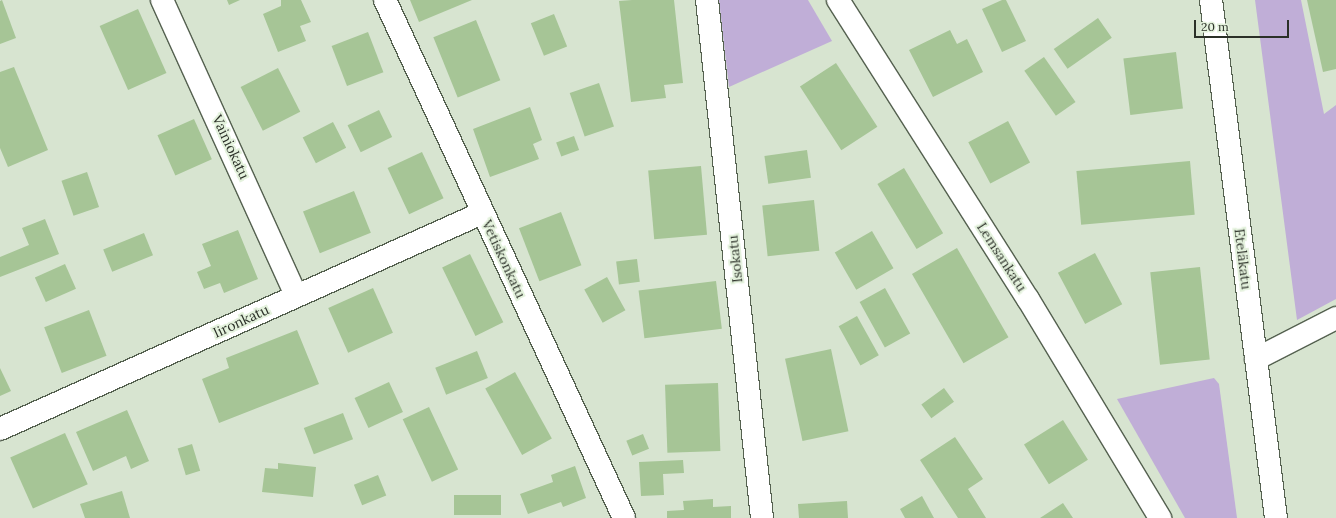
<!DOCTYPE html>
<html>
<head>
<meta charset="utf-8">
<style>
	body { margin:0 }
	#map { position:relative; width:1336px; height:518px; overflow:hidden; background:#d7e4d0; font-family:Lora,serif }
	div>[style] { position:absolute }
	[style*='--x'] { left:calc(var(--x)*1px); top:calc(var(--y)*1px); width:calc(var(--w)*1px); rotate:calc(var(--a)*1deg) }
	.green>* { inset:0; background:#c0aed7 }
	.building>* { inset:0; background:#a6c596; transform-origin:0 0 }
	.roads { filter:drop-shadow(1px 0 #556150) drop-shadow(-1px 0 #556150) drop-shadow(0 1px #556150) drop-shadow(0 -1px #556150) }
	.minor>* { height:22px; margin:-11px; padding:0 11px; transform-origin:11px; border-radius:11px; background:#fff }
	.secondary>* { height:22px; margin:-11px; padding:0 11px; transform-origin:11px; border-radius:11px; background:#fff }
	span { translate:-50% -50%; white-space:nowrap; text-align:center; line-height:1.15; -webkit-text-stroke:4px #e4f2dd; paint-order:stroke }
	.street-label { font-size:14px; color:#2b3028 }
	.scale { position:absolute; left:1194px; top:20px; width:95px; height:18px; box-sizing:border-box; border:2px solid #2b3028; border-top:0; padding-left:5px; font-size:12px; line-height:14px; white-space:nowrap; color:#2b3028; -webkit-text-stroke:3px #e4f2dd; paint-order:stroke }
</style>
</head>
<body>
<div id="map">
	<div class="green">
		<i style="clip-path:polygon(719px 0,808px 0,832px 41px,729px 87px)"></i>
		<i style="clip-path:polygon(1255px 0,1301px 0,1324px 114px,1336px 105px,1336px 299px,1297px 320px)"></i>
		<i style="clip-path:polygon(1214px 378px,1219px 384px,1237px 518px,1185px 518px,1117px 399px)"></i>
	</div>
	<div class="building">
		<i style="clip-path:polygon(2px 0,16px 38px,0 44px,0 1px)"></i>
		<i style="clip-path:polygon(227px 0,240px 0,229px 5px)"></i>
		<i style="clip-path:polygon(281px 0,301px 0,311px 22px,300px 26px,306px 41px,278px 52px,263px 14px,281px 6px)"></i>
		<i style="clip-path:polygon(410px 0,472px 0,419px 22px)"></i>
		<i style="clip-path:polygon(632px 0,674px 0,683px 83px,664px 85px,666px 98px,631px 102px,619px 1px)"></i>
		<i style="clip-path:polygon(1002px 0,1006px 0,1026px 41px,1002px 52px,982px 9px)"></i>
		<i style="clip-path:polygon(1307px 0,1336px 0,1336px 69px,1323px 72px)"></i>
		<i style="left:138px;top:9px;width:70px;height:42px;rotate:66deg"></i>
		<i style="left:554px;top:14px;width:35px;height:25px;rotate:68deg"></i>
		<i style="left:1098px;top:18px;width:24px;height:54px;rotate:55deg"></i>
		<i style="left:476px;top:20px;width:65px;height:46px;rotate:68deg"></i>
		<i style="clip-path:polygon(950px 30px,957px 44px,967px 39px,983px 72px,933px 97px,909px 50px)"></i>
		<i style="left:368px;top:32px;width:43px;height:39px;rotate:69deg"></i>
		<i style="left:1176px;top:52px;width:57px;height:53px;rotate:83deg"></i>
		<i style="left:1044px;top:57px;width:55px;height:24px;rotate:55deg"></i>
		<i style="left:836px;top:63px;width:76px;height:43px;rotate:57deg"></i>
		<i style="clip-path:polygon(14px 67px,48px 150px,8px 167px,0 148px,0 72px)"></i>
		<i style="left:278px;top:68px;width:49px;height:42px;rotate:63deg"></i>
		<i style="left:599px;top:83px;width:46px;height:31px;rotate:71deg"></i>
		<i style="clip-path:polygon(530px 107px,542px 140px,533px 144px,539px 159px,490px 177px,473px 129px)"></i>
		<i style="left:379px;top:110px;width:30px;height:35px;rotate:64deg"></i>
		<i style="left:194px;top:119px;width:44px;height:40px;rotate:66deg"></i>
		<i style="left:1008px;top:121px;width:47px;height:45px;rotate:62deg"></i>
		<i style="left:333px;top:122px;width:29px;height:34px;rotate:63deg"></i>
		<i style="left:574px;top:136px;width:15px;height:19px;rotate:70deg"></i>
		<i style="left:807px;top:150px;width:28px;height:43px;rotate:82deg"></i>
		<i style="left:422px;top:152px;width:51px;height:38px;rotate:65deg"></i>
		<i style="left:1190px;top:161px;width:54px;height:114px;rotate:85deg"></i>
		<i style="left:701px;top:166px;width:69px;height:53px;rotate:85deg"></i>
		<i style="left:904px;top:168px;width:76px;height:31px;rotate:59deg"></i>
		<i style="left:87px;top:172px;width:37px;height:27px;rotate:71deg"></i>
		<i style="left:354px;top:191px;width:45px;height:55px;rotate:68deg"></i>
		<i style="left:814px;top:200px;width:51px;height:52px;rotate:84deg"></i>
		<i style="left:561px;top:212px;width:57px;height:45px;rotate:69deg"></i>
		<i style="clip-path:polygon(45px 219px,59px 254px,0 277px,0 257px,29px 245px,22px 228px)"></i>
		<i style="clip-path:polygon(238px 230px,258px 279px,224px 293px,220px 283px,204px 289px,197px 272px,211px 266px,202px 244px)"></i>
		<i style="left:872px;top:231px;width:43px;height:43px;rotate:60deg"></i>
		<i style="left:144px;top:233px;width:24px;height:44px;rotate:68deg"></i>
		<i style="left:957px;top:248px;width:103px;height:52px;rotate:60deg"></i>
		<i style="left:1095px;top:253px;width:58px;height:42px;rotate:62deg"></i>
		<i style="left:470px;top:254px;width:76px;height:31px;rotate:64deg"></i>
		<i style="left:637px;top:259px;width:23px;height:21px;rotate:83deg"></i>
		<i style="left:65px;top:264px;width:27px;height:33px;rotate:66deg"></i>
		<i style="left:1200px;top:267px;width:93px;height:50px;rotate:84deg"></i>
		<i style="left:607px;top:277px;width:38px;height:26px;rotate:61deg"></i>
		<i style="left:716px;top:281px;width:48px;height:78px;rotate:83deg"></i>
		<i style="left:373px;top:288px;width:49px;height:49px;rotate:66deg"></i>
		<i style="left:885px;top:288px;width:52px;height:29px;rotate:61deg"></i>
		<i style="left:89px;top:310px;width:49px;height:48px;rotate:69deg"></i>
		<i style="left:857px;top:316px;width:45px;height:21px;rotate:61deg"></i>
		<i style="clip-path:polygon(297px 330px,319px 384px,219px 423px,202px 379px,229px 368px,226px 358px)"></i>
		<i style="left:831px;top:349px;width:84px;height:47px;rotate:78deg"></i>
		<i style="left:477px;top:351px;width:29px;height:45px;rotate:68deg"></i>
		<i style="clip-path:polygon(0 368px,11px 391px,0 396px)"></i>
		<i style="left:515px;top:372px;width:76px;height:34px;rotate:61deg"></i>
		<i style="left:389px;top:382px;width:33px;height:38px;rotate:65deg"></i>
		<i style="left:718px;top:383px;width:68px;height:53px;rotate:88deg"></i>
		<i style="left:944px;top:388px;width:17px;height:28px;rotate:54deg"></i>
		<i style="left:429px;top:407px;width:69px;height:29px;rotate:65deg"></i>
		<i style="clip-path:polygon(127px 410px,149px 461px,131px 469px,126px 456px,93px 471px,76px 432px)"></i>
		<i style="left:343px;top:413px;width:28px;height:42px;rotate:69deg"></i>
		<i style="left:1063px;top:420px;width:47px;height:46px;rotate:58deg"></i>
		<i style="left:65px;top:433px;width:56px;height:60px;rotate:66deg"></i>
		<i style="left:643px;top:434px;width:16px;height:18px;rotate:68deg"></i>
		<i style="clip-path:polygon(955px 437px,983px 479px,968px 489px,986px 518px,958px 518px,920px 460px)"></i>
		<i style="left:192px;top:444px;width:28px;height:15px;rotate:73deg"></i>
		<i style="clip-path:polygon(683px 460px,684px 473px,663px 474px,664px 495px,641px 496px,639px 462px)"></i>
		<i style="clip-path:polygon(278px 463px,316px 467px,313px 497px,262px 492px,265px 468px,278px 469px)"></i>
		<i style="clip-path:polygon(575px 466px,586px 498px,563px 507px,561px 502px,528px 514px,520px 494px,553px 482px,551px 475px)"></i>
		<i style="left:378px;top:475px;width:22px;height:26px;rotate:68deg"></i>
		<i style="clip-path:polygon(122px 491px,130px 518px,85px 518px,80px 504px)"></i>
		<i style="left:454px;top:495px;width:47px;height:20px"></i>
		<i style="clip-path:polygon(922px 496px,934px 518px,905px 518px,900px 509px)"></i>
		<i style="clip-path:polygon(713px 499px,713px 507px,731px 506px,731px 518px,667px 518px,667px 511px,684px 510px,683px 501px)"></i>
		<i style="clip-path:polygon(847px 501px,848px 518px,799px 518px,798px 504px)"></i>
		<i style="clip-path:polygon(1063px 503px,1073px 518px,1040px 518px)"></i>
	</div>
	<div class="roads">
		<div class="minor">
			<i style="--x:162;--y:0;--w:324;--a:65.6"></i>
			<i style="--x:385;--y:0;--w:570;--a:65.23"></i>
			<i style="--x:707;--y:0;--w:521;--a:83.94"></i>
			<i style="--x:838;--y:0;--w:354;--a:57.6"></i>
			<i style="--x:1028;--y:299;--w:256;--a:58.9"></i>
			<i style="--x:1256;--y:359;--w:90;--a:-27.1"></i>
			<i style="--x:0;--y:429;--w:528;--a:-24.14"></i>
		</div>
		<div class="secondary">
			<i style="--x:1211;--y:0;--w:522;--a:82.85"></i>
		</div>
	</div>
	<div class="street-label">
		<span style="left:231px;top:147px;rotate:65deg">Vainiokatu</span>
		<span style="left:1002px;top:257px;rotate:57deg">Lemsankatu</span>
		<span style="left:504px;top:259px;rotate:65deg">Vetiskonkatu</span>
		<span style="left:735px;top:259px;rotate:-96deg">Isokatu</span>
		<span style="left:1243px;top:259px;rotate:83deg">Eteläkatu</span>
		<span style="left:241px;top:321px;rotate:-25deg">Iironkatu</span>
	</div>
	<div class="scale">20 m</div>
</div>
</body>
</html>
